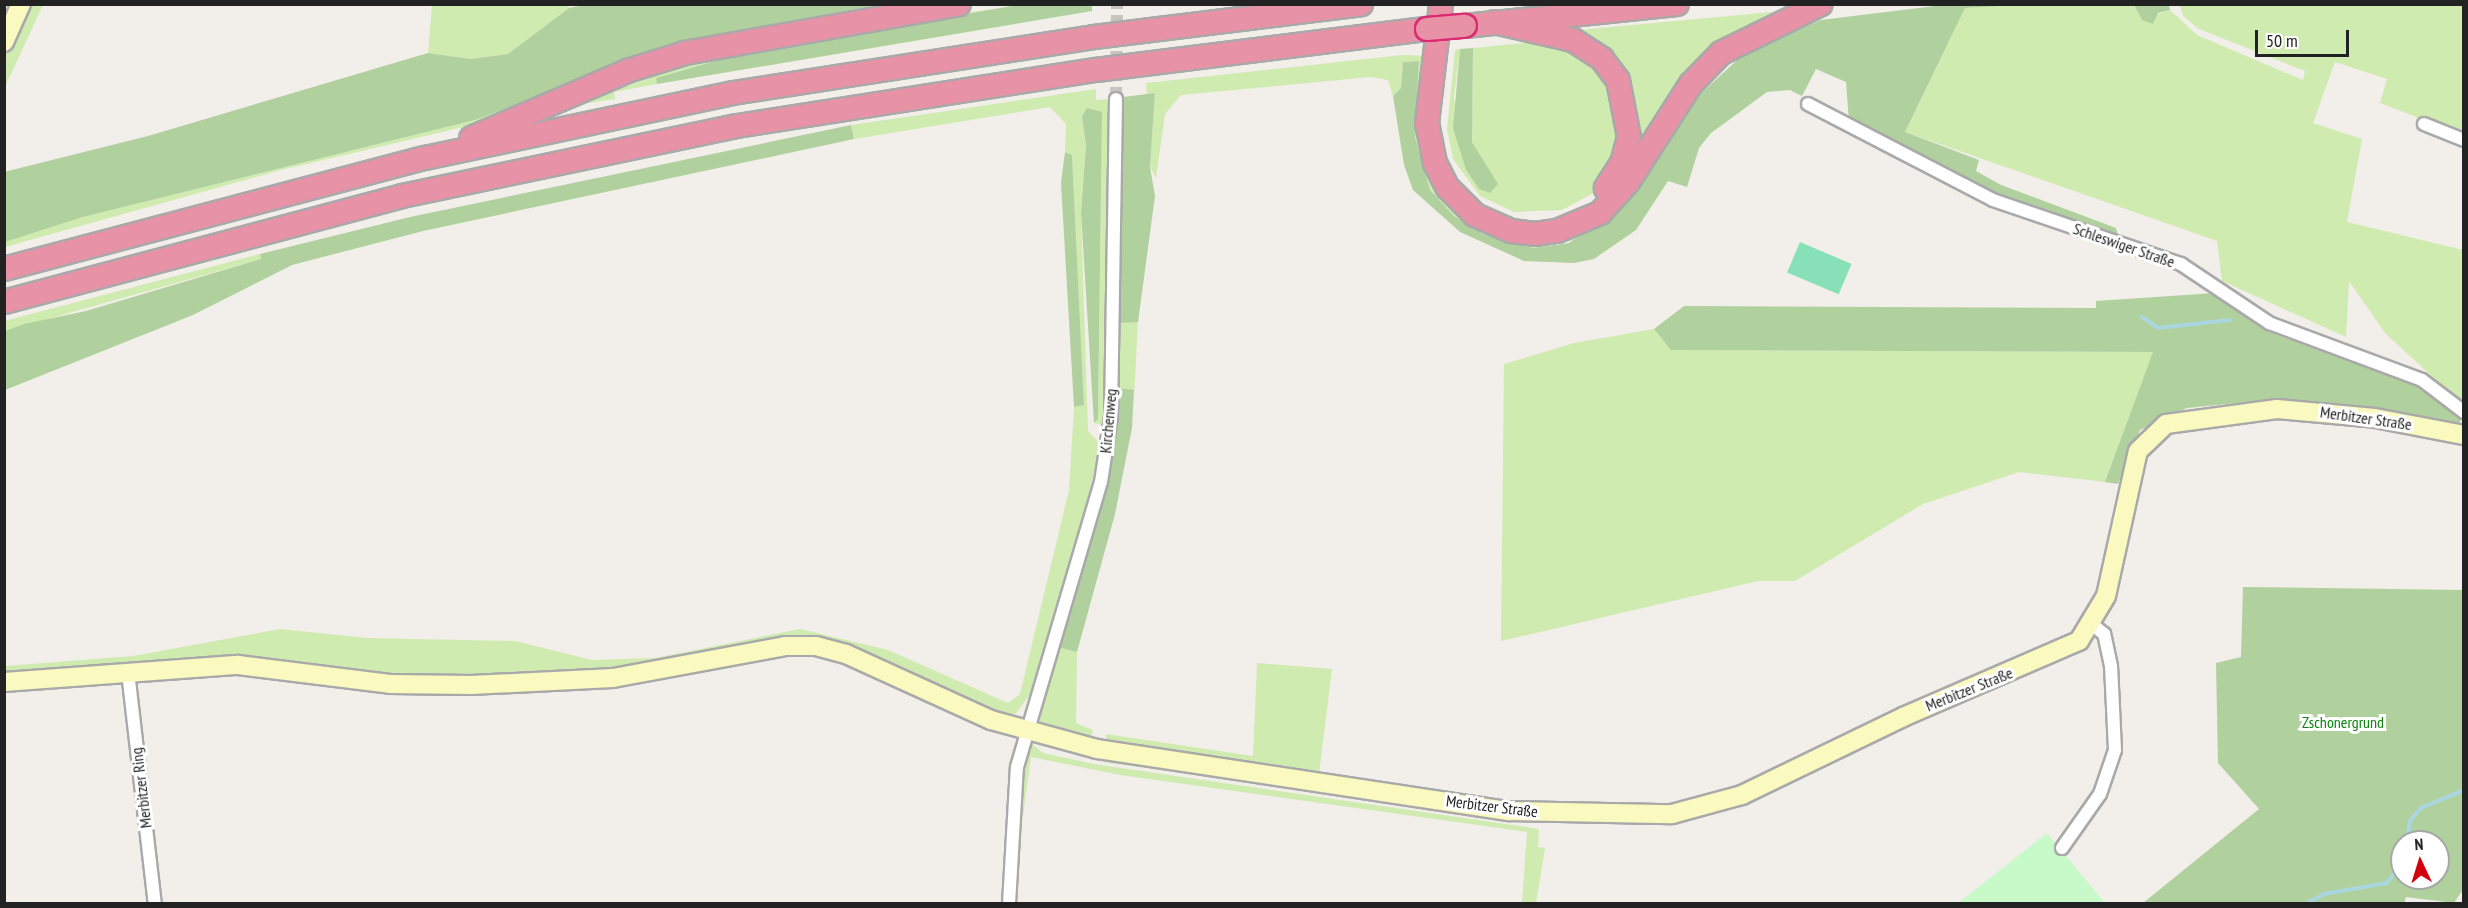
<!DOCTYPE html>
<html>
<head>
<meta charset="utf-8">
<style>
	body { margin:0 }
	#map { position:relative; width:2468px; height:908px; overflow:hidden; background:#f2eee9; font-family:"PT Sans Narrow",sans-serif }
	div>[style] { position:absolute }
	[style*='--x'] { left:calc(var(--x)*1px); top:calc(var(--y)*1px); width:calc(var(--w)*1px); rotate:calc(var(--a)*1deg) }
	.grass>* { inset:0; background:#d0ebb0; transform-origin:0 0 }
	.forest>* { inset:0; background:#b0d19e }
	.park>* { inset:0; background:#c8fac9 }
	.pitch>* { inset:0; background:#88e0b9; transform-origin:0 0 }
	.stream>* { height:4px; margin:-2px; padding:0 2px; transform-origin:2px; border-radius:2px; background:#aad6df }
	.street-tunnel>* { height:12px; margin-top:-6px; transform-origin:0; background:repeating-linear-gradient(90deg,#c8c5c1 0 12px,transparent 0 18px) }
	.roads { filter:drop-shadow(2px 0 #a9a9a9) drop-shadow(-2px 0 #a9a9a9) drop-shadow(0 2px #a9a9a9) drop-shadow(0 -2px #a9a9a9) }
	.street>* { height:12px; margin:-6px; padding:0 6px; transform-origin:6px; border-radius:6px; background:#fff }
	.secondary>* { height:18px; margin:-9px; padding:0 9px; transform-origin:9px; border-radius:9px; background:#faf9bf }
	.highway>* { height:22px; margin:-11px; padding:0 11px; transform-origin:11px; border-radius:11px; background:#e892a7 }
	.bridges { filter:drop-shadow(2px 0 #dc2a71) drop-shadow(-2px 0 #dc2a71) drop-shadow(0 2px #dc2a71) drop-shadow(0 -2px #dc2a71) }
	.highway-bridge>* { height:22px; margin:-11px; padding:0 11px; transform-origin:11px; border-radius:11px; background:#e892a7 }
	span { translate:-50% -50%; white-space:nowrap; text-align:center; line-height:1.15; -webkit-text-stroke:6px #fff; paint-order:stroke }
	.street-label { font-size:16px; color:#222 }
	.park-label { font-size:16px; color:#0c840f }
	.frame { position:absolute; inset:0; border:6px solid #222; pointer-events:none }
	.north { position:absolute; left:2390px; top:830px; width:60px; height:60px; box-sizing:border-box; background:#fff; border:2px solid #a7a7a7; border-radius:50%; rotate:356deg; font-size:16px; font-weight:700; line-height:24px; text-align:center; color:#222 }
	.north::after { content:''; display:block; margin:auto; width:21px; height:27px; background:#d4000d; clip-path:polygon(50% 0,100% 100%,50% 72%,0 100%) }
	.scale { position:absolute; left:2255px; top:30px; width:94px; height:27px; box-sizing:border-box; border:3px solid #222; border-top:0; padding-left:8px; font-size:18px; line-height:21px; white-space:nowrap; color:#222; -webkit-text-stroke:4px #fff; paint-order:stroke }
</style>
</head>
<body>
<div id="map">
	<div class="grass">
		<i style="clip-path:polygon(2017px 4px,2134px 5px,2142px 20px,2170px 10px,2197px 35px,2303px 80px,2305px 71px,2199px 29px,2183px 16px,2180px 5px,2463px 5px,2463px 135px,2380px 103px,2387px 79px,2335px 62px,2313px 123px,2362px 139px,2347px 222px,2463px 250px,2463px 405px,2385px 333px,2349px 281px,2346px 337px,2222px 281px,2217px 241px,1905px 132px,1965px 8px)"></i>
		<i style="clip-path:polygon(27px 5px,43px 5px,5px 87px,4px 53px)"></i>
		<i style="clip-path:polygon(432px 5px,568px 5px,569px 8px,508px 54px,471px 59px,428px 53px)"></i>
		<i style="clip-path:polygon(879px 5px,895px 5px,707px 39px,493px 120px,281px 170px,5px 247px,4px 242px,83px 217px,475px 120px,701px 37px)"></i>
		<i style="clip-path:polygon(1018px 5px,750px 51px,656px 78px,657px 84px,614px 92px,615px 99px,575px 105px,700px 60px,886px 25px)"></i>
		<i style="clip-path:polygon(1783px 11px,1755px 26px,1628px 168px,1633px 111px,1567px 31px)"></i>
		<i style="clip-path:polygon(1553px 40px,1604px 71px,1623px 123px,1604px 181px,1595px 192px,1562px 210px,1514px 212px,1480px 196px,1453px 159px,1447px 129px,1455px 50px,1460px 49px,1454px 98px,1466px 170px,1479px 189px,1490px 193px,1492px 175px,1472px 142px,1473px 48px)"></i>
		<i style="clip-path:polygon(1402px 55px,1429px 56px,1421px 123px,1460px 213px,1581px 232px,1574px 240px,1533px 248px,1483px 234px,1454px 216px,1430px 190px,1414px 138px,1419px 61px,1403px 62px,1401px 88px,1393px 96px,1388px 80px,1371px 77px,1181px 95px,1165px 114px,1156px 178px,1150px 167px,1155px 93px,1147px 94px,1146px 83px)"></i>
		<i style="clip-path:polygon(1096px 89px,1096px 100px,1110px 99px,1103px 425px,1094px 423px,1098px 419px,1102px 113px,1082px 117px,1086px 145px,1081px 213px,1088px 431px,1100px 444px,1082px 528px,1030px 695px,1012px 718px,852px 650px,743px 649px,738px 644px,668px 665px,552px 674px,388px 678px,274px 662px,5px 676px,5px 666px,133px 656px,280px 629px,368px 638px,515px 641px,592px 660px,655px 658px,800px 629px,888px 650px,1008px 703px,1020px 694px,1069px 490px,1074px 407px,1084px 405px,1072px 155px,1065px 152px,1066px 124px,1050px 107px,854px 139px,851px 125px)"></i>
		<i style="clip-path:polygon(260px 254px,261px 259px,5px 331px,4px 321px)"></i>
		<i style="left:1138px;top:322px;width:68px;height:20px;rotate:93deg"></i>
		<i style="clip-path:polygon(1654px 329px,1672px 350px,2154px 352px,2105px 482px,2019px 472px,1923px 504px,1795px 581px,1758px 581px,1501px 641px,1504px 364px,1574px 343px)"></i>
		<i style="clip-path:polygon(1057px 647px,1077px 652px,1076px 723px,1093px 730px,1090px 742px,1039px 722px)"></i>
		<i style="clip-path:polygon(1257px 663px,1332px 669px,1319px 774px,1106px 744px,1106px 734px,1253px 756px)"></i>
		<i style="clip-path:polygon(1031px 743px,1043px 753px,1094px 764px,1539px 829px,1538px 847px,1545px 848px,1536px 903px,1522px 903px,1527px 832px,1120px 775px,1031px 757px,1011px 904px,1020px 768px)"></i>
		<i style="clip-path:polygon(1104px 758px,1271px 783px,1271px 786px,1103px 762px)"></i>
	</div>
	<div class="forest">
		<i style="clip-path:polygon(585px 5px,879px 5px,701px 37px,475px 120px,83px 217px,5px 242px,4px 172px,148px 136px,428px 53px,471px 59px,508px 54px,569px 8px)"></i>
		<i style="clip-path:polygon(1018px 5px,1092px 5px,1092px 11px,657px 84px,656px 78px,750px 51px)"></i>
		<i style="clip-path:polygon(1943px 5px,2017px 5px,1965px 8px,1905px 132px,1979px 160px,1976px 171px,2001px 185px,2116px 228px,2119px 239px,1998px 199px,1849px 121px,1846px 82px,1816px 69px,1802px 96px,1790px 90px,1767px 92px,1711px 133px,1699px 148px,1687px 187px,1668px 181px,1636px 230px,1594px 259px,1574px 263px,1524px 261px,1460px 232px,1413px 190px,1404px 165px,1393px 96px,1401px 88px,1403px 62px,1419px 61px,1415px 138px,1430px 190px,1454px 216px,1483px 234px,1533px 248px,1569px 243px,1631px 199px,1684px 109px,1748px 50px,1821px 20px)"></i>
		<i style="clip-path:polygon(2134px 5px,2169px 5px,2170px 10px,2158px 13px,2153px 24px,2142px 20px)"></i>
		<i style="clip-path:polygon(1473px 48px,1472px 142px,1498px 184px,1490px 193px,1479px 189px,1466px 170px,1453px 128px,1460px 49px)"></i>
		<i style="clip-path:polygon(1155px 93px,1150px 167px,1155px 196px,1138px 322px,1118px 323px,1123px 97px)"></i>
		<i style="clip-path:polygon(1087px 108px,1102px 112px,1098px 419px,1094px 423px,1081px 213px,1086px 145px,1082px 117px)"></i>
		<i style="clip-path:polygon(851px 125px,854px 139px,423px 231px,292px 265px,193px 315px,5px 390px,5px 331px,24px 324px,86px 311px,261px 259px,260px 254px,410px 217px)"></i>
		<i style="clip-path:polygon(1065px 152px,1072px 155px,1084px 405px,1074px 407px,1061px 183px)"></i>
		<i style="clip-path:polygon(2215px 293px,2269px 332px,2420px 387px,2462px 418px,2458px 426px,2323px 403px,2267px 400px,2187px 408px,2140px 430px,2118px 484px,2105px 482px,2153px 352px,1671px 350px,1654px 329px,1684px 306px,2096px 308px,2096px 301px)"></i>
		<i style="clip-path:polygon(1116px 388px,1134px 390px,1132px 428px,1115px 514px,1077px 652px,1057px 647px,1105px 488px)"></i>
		<i style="clip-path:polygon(evenodd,2243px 587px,2463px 590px,2464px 888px,2454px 903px,2406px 897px,2404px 904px,2143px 903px,2259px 809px,2218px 763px,2216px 663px,2241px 657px,2243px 587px,2402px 842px,2438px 842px,2438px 878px,2402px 878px,2402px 842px)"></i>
	</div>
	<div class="park">
		<i style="clip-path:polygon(2047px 833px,2105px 903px,1957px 904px)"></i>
	</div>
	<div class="pitch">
		<i style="left:1800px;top:242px;width:56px;height:33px;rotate:23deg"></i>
	</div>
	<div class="stream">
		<i style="--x:2142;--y:317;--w:19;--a:35"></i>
		<i style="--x:2158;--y:328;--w:72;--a:-6.3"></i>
		<i style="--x:2407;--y:842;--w:21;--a:-82"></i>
		<i style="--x:2410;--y:821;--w:17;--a:-50"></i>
		<i style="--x:2421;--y:808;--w:47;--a:-22.7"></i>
		<i style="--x:2306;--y:904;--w:21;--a:-29"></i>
		<i style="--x:2324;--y:894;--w:64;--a:-9.9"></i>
		<i style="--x:2387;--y:883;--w:25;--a:-53"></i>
	</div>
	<div class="street-tunnel">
		<i style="--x:1116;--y:99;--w:95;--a:-89.4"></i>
	</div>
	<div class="roads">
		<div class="street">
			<i style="--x:1808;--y:104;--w:208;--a:27.4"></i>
			<i style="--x:1993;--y:200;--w:199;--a:18.8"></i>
			<i style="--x:2181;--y:264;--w:106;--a:33.8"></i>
			<i style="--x:2269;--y:323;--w:163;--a:20.4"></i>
			<i style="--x:2422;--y:380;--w:53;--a:37.3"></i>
			<i style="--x:2424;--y:124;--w:43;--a:21.8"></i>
			<i style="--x:128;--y:672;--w:234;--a:83.4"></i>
			<i style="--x:2062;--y:848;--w:66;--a:-54.9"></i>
			<i style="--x:2100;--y:794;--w:46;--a:-71.2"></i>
			<i style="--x:2115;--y:750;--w:84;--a:-92.7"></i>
			<i style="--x:2111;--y:666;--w:33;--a:-102"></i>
			<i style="--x:2104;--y:634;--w:14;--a:-141"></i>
			<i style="--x:1009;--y:904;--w:137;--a:-86.7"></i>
			<i style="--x:1017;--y:767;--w:297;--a:-73.6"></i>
			<i style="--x:1101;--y:482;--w:66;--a:-81.3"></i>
			<i style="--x:1111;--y:417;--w:318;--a:-89.1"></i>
		</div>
		<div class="secondary">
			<i style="--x:4;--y:42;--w:42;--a:-65.9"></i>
			<i style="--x:4;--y:682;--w:235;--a:-4.2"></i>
			<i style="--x:238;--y:665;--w:153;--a:7.1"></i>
			<i style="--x:390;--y:684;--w:81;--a:0.7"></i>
			<i style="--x:471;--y:685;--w:142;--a:-2.8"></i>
			<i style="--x:613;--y:678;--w:175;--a:-10.5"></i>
			<i style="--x:785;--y:646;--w:31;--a:0"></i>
			<i style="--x:816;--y:646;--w:31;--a:15"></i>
			<i style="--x:846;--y:654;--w:159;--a:24.5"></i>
			<i style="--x:991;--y:720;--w:110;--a:15.3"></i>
			<i style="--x:1097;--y:749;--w:417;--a:8.6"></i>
			<i style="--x:1509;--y:811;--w:163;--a:1.1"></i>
			<i style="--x:1672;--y:814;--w:73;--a:-15.2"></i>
			<i style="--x:1742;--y:795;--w:179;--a:-25.8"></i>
			<i style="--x:1903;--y:717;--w:192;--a:-23.4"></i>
			<i style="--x:2079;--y:641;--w:52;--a:-59"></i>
			<i style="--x:2106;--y:596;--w:148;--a:-77.6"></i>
			<i style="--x:2138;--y:451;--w:39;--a:-44"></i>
			<i style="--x:2166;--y:424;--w:112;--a:-7.7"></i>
			<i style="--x:2277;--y:409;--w:98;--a:5.2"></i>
			<i style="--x:2375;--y:418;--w:91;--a:10.8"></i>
		</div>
		<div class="highway">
			<i style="--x:1441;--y:4;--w:120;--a:96.7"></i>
			<i style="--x:1427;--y:123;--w:41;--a:78.7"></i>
			<i style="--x:1435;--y:163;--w:28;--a:63"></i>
			<i style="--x:1448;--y:188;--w:38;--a:45"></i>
			<i style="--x:1475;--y:215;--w:39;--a:24"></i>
			<i style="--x:1511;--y:231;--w:24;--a:7"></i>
			<i style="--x:1535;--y:234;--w:22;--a:-8"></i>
			<i style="--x:1557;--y:231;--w:47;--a:-22.7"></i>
			<i style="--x:1600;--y:213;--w:42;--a:-47.9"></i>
			<i style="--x:1628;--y:182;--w:117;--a:-57.3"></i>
			<i style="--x:1691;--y:84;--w:43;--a:-45.9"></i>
			<i style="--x:1721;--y:53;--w:111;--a:-26.1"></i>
			<i style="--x:1494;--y:22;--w:81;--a:12.8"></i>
			<i style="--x:1573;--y:40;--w:35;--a:33"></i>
			<i style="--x:1602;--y:59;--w:26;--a:53"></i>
			<i style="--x:1618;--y:80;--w:58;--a:79.1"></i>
			<i style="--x:1629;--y:137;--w:27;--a:105"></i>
			<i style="--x:1622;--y:163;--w:30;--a:123"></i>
			<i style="--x:1465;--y:26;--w:213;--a:-5.9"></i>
			<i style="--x:471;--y:138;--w:170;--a:-23.2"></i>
			<i style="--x:627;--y:71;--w:61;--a:-17.2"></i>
			<i style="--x:685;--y:53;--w:278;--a:-10.1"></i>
			<i style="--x:4;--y:269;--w:435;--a:-14.8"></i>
			<i style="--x:425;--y:158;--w:315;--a:-11.9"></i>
			<i style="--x:733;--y:93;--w:365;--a:-8.8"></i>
			<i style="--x:1094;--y:37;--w:269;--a:-7"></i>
			<i style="--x:4;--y:302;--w:412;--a:-14.9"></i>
			<i style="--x:402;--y:196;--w:342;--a:-11.8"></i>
			<i style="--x:737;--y:126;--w:363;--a:-8.9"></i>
			<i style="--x:1096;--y:70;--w:334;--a:-7.1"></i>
		</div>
	</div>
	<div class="bridges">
		<div class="highway-bridge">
			<i style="--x:1427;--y:29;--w:38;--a:-5"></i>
		</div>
	</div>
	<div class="street-label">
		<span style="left:2124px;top:245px;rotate:19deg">Schleswiger Straße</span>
		<span style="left:2366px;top:418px;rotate:8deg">Merbitzer Straße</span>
		<span style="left:1108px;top:421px;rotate:-85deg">Kirchenweg</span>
		<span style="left:1969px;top:689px;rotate:-22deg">Merbitzer Straße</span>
		<span style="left:141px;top:788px;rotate:-97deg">Merbitzer Ring</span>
		<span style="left:1492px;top:806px;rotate:7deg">Merbitzer Straße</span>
	</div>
	<div class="park-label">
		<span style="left:2343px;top:722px">Zschonergrund</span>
	</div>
	<div class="frame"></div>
	<div class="north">N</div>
	<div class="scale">50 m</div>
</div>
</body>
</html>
